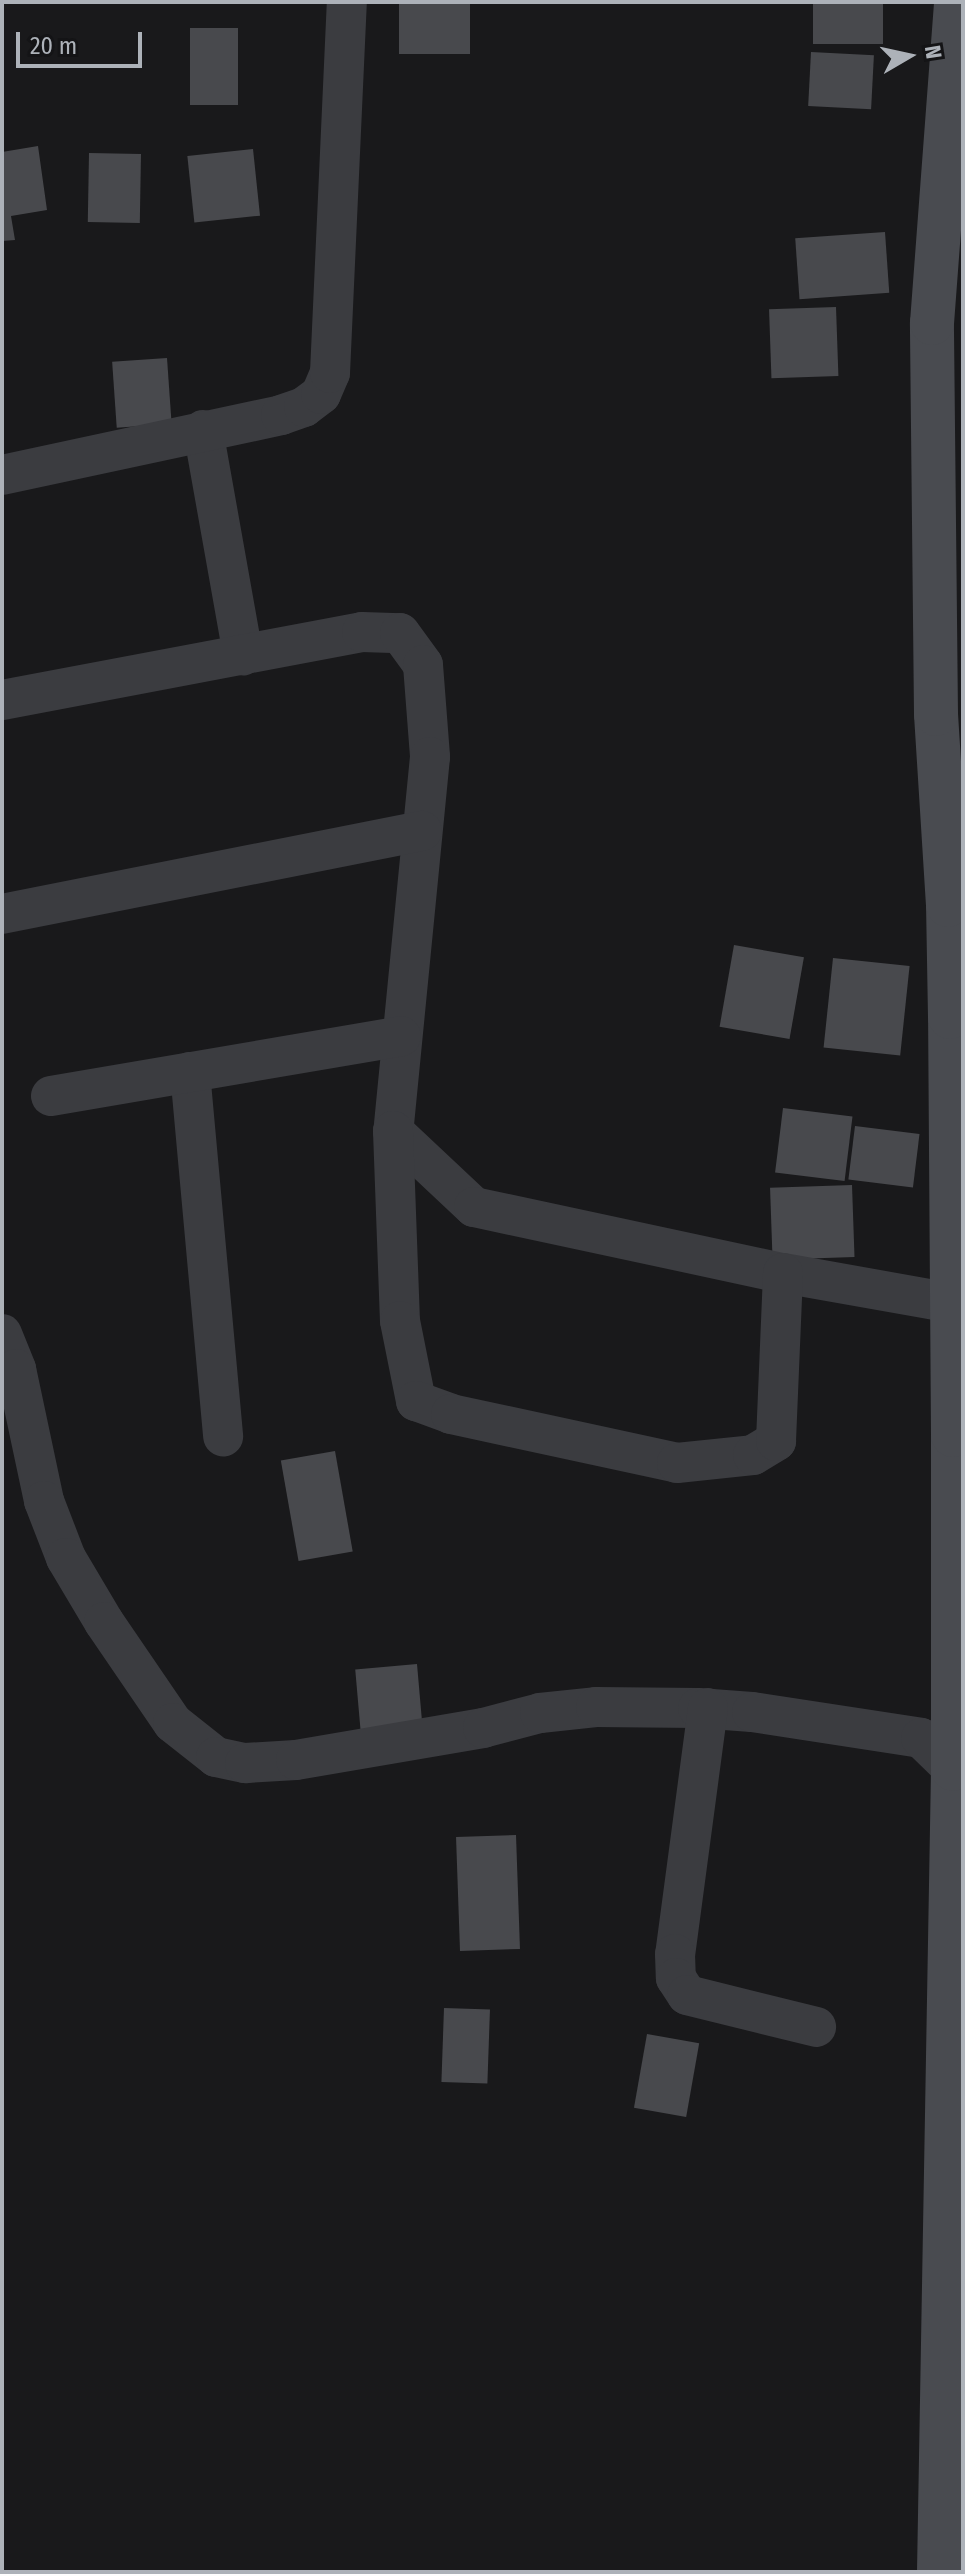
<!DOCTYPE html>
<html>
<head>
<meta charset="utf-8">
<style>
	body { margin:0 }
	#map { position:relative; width:965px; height:2574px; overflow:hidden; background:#19191b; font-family:"Fira Sans Condensed",sans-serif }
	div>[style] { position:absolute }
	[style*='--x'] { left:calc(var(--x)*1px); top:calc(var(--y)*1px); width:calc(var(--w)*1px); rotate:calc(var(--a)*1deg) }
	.building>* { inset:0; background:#48494d; transform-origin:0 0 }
	.minor>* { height:40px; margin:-20px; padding:0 20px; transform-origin:20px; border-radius:20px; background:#3b3c40 }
	.secondary>* { height:44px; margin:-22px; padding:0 22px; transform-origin:22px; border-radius:22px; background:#494b50 }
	span { translate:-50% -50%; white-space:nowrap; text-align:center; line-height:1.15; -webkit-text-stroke:7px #141416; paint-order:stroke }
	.frame { position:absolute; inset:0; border:4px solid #adb2b9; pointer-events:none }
	.north { position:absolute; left:869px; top:16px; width:80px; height:80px; -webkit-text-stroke:6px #141416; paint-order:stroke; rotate:81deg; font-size:22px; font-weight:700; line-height:32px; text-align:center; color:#adb2b9 }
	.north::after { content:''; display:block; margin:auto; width:28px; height:36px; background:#adb2b9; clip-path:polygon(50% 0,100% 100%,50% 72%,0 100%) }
	.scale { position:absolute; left:16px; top:32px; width:126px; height:36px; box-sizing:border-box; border:4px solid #adb2b9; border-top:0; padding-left:10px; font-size:24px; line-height:28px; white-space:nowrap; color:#adb2b9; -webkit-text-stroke:6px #141416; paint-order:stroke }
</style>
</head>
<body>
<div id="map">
	<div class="building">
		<i style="left:399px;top:2px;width:71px;height:52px"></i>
		<i style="left:813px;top:2px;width:70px;height:42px"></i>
		<i style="left:190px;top:28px;width:48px;height:77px"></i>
		<i style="left:811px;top:52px;width:63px;height:54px;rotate:3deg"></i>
		<i style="clip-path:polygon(38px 146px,47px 210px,11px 216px,15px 240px,2px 241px,2px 152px)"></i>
		<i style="left:253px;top:149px;width:67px;height:66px;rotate:84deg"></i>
		<i style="left:89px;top:153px;width:52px;height:69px;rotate:1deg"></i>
		<i style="left:885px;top:232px;width:61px;height:90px;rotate:86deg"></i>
		<i style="left:836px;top:307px;width:69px;height:67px;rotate:88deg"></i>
		<i style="left:167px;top:358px;width:66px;height:55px;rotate:86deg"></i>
		<i style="left:734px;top:945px;width:71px;height:83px;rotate:10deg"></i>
		<i style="left:833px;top:958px;width:77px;height:90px;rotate:6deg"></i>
		<i style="left:783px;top:1108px;width:70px;height:65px;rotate:7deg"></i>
		<i style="left:855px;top:1126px;width:65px;height:54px;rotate:7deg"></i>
		<i style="left:852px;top:1185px;width:72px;height:82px;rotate:88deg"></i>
		<i style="left:335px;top:1451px;width:102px;height:55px;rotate:80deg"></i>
		<i style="left:417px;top:1664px;width:86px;height:62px;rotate:85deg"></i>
		<i style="left:516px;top:1835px;width:114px;height:60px;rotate:88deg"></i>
		<i style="left:444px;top:2008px;width:46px;height:74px;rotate:2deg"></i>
		<i style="left:647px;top:2034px;width:53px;height:75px;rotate:10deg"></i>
	</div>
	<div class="minor">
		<i style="--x:203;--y:430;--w:229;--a:79.9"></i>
		<i style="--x:2;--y:475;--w:285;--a:-12.1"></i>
		<i style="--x:281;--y:415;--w:24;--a:-19"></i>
		<i style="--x:304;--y:407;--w:21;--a:-37"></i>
		<i style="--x:321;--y:394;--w:23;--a:-67"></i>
		<i style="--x:330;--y:373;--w:371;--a:-87.4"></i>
		<i style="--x:2;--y:700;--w:366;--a:-10.7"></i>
		<i style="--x:362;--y:632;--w:38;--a:2"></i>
		<i style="--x:400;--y:633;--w:39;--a:54"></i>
		<i style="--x:423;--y:665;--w:92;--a:85.6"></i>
		<i style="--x:430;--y:757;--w:376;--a:95.6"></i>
		<i style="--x:393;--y:1131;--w:111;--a:43.2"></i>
		<i style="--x:474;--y:1207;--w:316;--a:12.1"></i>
		<i style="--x:783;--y:1273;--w:172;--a:10.1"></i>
		<i style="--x:2;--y:914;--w:428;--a:-11.2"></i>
		<i style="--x:190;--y:1072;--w:366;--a:84.8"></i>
		<i style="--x:51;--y:1096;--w:355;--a:-9.7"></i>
		<i style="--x:393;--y:1131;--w:190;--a:87.9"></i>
		<i style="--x:400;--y:1321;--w:82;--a:78.7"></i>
		<i style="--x:416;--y:1401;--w:37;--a:20"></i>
		<i style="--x:451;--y:1414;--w:231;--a:12.2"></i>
		<i style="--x:677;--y:1463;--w:76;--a:-6"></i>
		<i style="--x:753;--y:1455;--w:27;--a:-31"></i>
		<i style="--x:776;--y:1441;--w:168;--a:-87.6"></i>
		<i style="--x:2;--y:1334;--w:38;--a:68"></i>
		<i style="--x:16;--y:1369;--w:135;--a:78"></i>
		<i style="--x:44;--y:1501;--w:61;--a:68.9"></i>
		<i style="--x:66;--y:1558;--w:74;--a:59.3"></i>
		<i style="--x:104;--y:1622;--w:122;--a:55.7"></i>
		<i style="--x:173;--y:1723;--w:55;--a:38.3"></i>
		<i style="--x:216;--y:1757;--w:30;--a:12"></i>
		<i style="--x:245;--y:1763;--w:51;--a:-3.4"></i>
		<i style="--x:296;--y:1760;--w:190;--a:-9.7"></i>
		<i style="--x:483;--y:1728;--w:59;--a:-14.7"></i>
		<i style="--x:540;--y:1713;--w:56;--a:-6.1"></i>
		<i style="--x:596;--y:1707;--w:102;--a:0.6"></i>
		<i style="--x:698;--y:1708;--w:54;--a:4.2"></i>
		<i style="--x:752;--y:1712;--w:171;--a:8.7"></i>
		<i style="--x:921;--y:1738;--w:45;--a:44.1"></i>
		<i style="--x:708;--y:1708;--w:248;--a:97.6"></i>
		<i style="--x:675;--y:1954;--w:24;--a:88"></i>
		<i style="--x:676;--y:1978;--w:20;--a:57"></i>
		<i style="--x:687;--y:1995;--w:133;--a:13.9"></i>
	</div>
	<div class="secondary">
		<i style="--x:939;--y:2572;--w:803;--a:-89"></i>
		<i style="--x:953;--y:1769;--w:334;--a:-90"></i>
		<i style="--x:953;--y:1435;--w:418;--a:-90.4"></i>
		<i style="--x:950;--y:1017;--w:112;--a:-91"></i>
		<i style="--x:948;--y:905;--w:191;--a:-93.6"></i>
		<i style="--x:936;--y:714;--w:391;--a:-90.6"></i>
		<i style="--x:932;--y:323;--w:322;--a:-85.7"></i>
	</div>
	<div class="frame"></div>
	<div class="north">N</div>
	<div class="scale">20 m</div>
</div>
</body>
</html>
